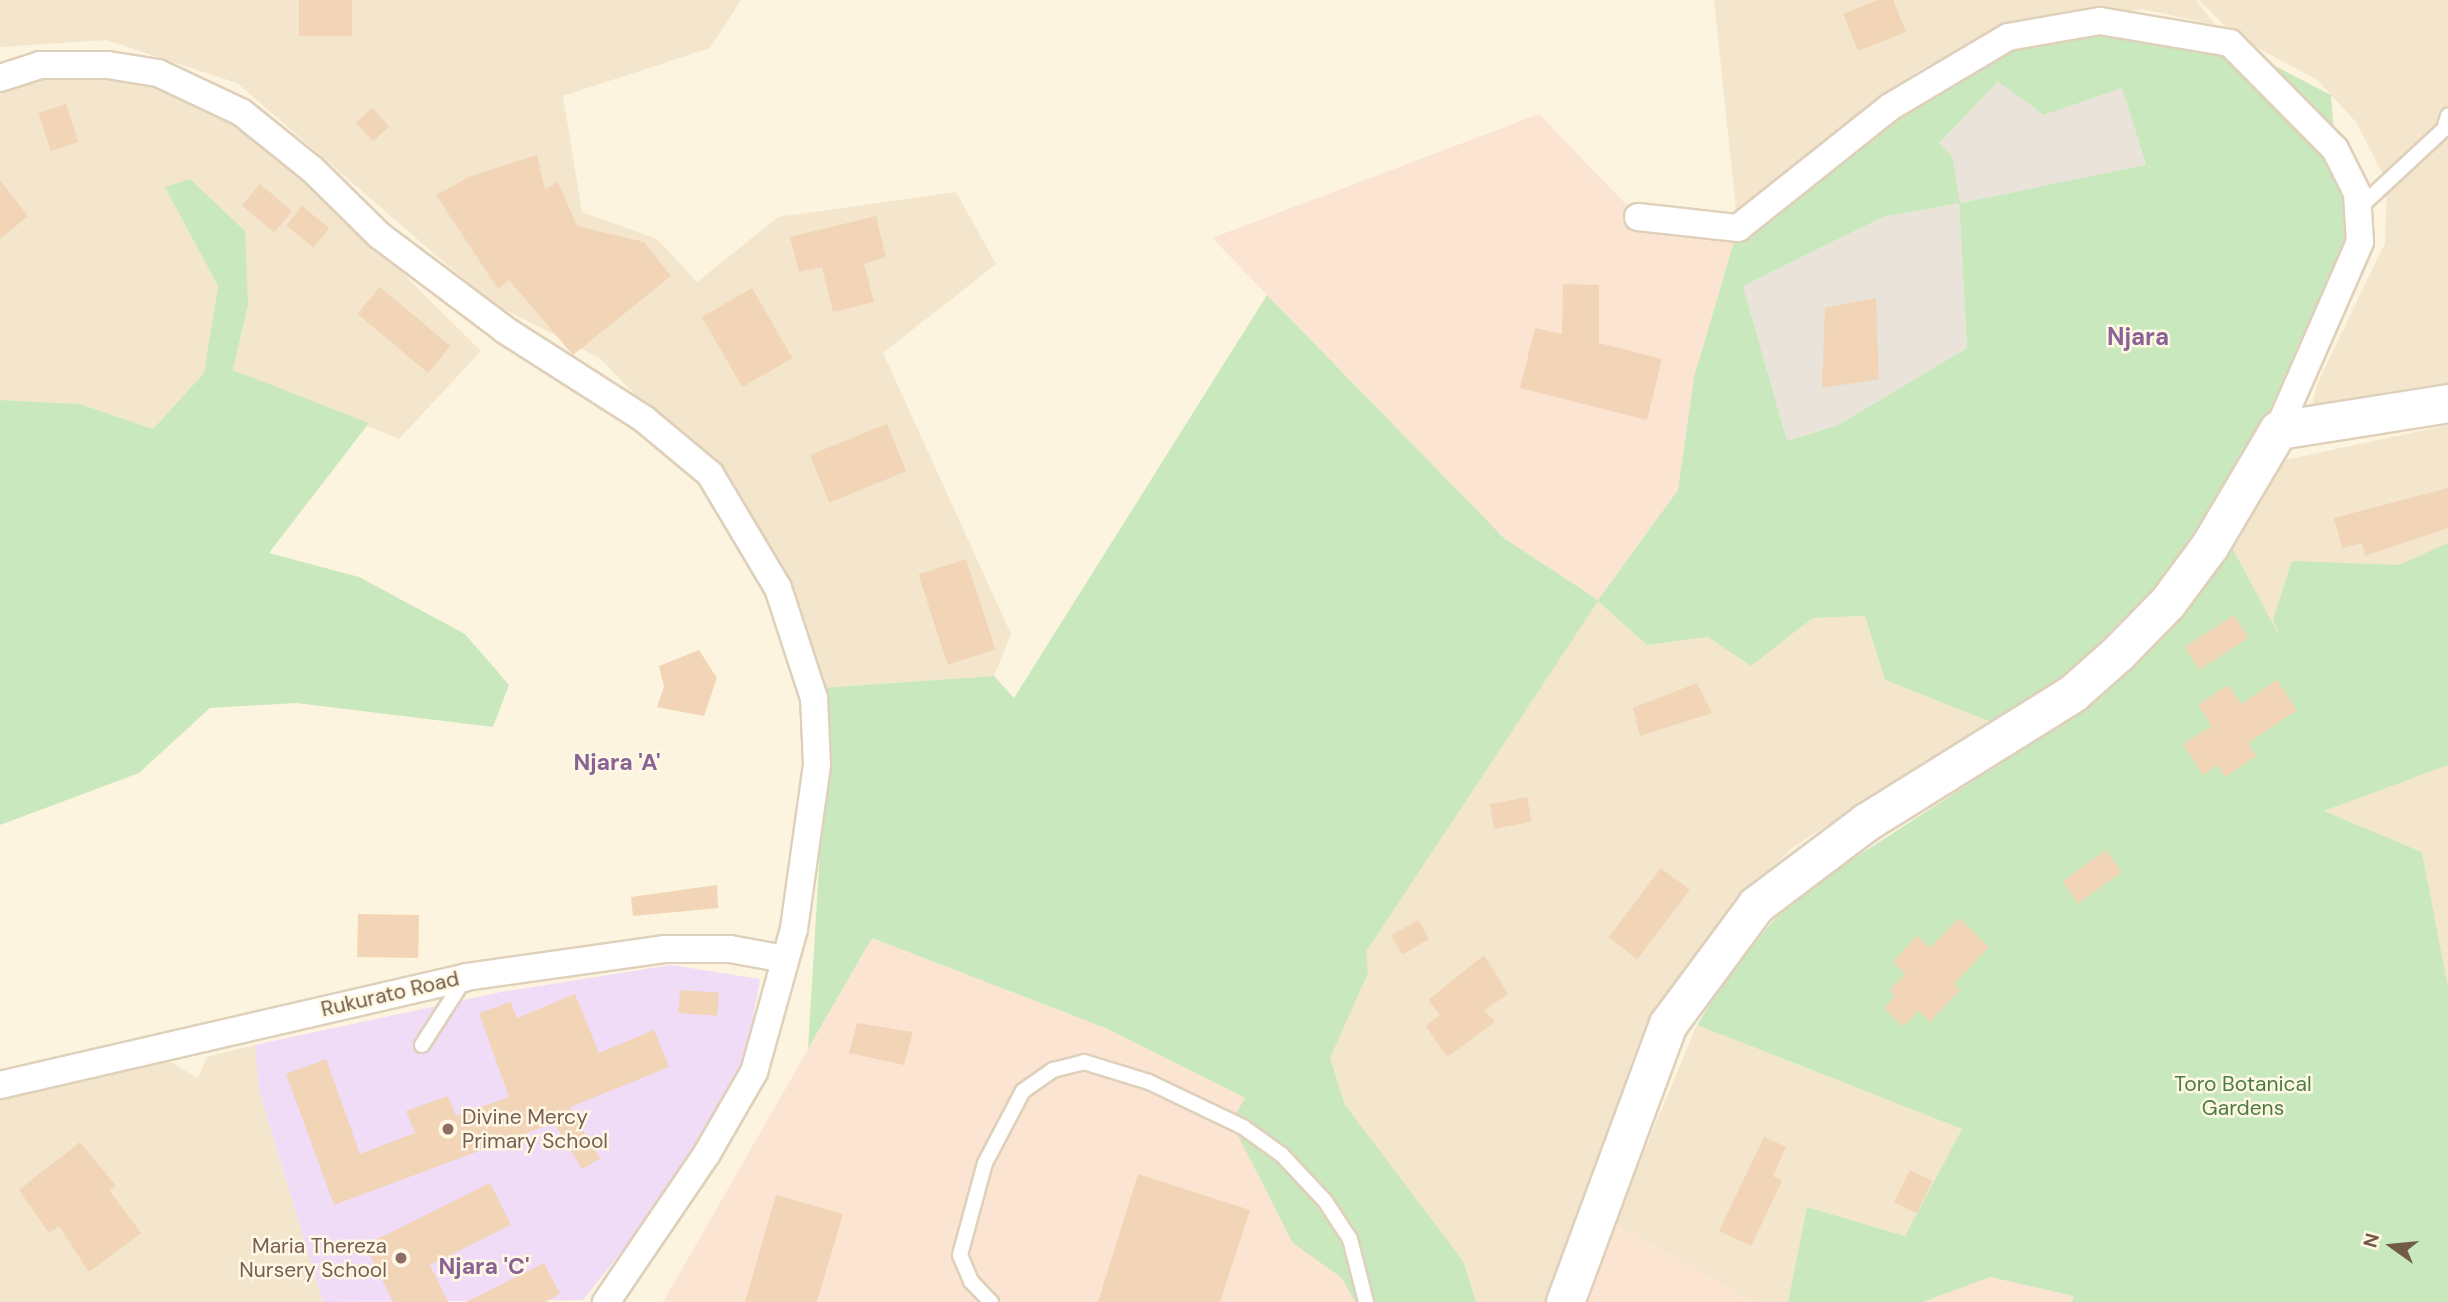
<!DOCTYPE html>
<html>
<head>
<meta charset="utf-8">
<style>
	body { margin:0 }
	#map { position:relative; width:2448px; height:1302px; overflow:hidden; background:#fcf4de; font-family:"DM Sans",sans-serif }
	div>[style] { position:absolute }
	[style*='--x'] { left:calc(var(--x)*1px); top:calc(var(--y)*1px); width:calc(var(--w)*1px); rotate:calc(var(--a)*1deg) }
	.residential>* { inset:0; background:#f3e6cd }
	.commercial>* { inset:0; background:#fce4d2 }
	.industrial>* { inset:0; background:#e9e3da }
	.education>* { inset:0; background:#f1dcf7 }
	.green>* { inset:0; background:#cae8be }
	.building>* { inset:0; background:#f1d5b6; transform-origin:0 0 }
	.roads { filter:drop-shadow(2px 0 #dfd0bb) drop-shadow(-2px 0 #dfd0bb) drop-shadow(0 2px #dfd0bb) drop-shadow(0 -2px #dfd0bb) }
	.lane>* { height:14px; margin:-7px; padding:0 7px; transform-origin:7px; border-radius:7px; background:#fff }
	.street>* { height:26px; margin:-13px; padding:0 13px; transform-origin:13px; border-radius:13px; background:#fff }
	.secondary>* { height:37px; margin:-18.5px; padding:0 18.5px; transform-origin:18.5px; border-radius:18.5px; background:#fff }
	.dots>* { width:19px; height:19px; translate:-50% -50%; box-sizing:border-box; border:4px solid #fff8e4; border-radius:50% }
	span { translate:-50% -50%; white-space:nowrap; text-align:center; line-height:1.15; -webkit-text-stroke:5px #fff8e4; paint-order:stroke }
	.street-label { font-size:21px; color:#715b47 }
	.park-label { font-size:21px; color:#4c7c42 }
	.education-label { font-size:21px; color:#785e54 }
	.left { translate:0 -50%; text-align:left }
	.right { translate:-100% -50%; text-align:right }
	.neighbourhood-label { font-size:23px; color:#8a6295; font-weight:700 }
	.quarter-label { font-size:24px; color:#8a6295; font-weight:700 }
	.north { position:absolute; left:2357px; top:1211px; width:70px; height:70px; -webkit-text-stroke:5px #fff8e4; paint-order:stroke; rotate:285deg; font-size:19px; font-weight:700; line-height:28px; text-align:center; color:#715b47 }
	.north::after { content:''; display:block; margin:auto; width:24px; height:32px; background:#715b47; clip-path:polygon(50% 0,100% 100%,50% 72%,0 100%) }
</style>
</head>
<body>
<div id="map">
	<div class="residential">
		<i style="clip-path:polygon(0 0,741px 0,710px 48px,563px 96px,582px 212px,657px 239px,697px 282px,778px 217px,956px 192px,996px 264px,883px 353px,1011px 634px,994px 676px,820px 688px,704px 467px,600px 358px,490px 302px,237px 83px,106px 40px,0 47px)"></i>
		<i style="clip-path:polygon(1714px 0,2196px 0,2215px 25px,2142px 9px,2005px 28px,1919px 70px,1845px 129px,1738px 228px)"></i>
		<i style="clip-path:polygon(2199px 0,2448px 0,2448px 385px,2317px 415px,2312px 405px,2318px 382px,2385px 243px,2387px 182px,2356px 122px,2316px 79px,2235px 36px)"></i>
		<i style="clip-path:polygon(122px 70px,222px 106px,239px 128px,359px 230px,481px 351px,399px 439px,233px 370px,248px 305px,166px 187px,218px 286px,204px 373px,153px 429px,80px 404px,0 400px,0 76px)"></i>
		<i style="clip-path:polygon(2448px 425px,2448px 987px,2422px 852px,2324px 811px,2364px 796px,2229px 542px,2280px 461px)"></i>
		<i style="clip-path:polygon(1598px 600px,1647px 645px,1708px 637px,1751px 666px,1813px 618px,1865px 616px,1885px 680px,1998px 725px,1961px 739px,1792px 848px,1736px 904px,1662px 1007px,1558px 1264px,1551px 1302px,1471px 1302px,1298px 1055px)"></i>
		<i style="clip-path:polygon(1697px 1025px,1962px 1129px,1905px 1236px,1807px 1207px,1788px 1302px,1753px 1302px,1614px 1223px)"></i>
		<i style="clip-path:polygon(255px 1045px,259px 1090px,323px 1302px,0 1302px,0 1098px,163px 1058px,198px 1078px,207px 1057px)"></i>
	</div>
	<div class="commercial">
		<i style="clip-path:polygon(1539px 114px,1638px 217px,1738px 228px,1694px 377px,1678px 490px,1598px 600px,1504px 538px,1212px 238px)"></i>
		<i style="clip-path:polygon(872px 938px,1103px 1027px,1245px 1098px,1471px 1302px,663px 1302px)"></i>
		<i style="clip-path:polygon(1614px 1223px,1753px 1302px,1589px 1302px)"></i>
		<i style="clip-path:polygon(1990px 1277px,2073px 1296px,2072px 1302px,1923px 1302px)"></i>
	</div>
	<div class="industrial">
		<i style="clip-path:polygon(1998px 82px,2044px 115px,2122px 87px,2146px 166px,1959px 203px,1967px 348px,1838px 425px,1787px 441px,1743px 286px,1883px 217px,1959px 203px,1939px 143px)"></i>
	</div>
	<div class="education">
		<i style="clip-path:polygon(671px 965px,760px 979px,744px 1068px,673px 1187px,583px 1300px,323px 1302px,259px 1090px,255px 1045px,501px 992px)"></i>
	</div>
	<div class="green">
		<i style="clip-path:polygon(evenodd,2100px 21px,2230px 43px,2331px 95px,2335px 149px,2361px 224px,2210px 545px,2011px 730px,1885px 680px,1865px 616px,1813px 618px,1751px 666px,1708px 637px,1647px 645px,1598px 601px,1366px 952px,1368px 973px,1330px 1058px,1345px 1105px,1463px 1261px,1476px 1302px,1355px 1302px,1342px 1278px,1293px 1243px,1231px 1122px,1245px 1098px,1103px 1027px,872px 938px,808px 1049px,827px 733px,820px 688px,994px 676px,1014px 698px,1267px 295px,1504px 538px,1598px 600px,1678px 490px,1694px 377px,1738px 228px,2008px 37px,2100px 21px,1998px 82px,2044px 115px,2122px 88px,2146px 165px,1960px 203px,1952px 156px,1939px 143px,1998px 82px,2100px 21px,1959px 203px,1967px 348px,1838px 425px,1787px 441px,1743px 286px,1883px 217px,1959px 203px)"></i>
		<i style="clip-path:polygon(190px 179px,245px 231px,248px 305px,233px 370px,369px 423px,269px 553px,359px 577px,465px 634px,509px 685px,493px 727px,296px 703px,210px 708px,139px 773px,0 825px,0 400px,80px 404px,153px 429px,204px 373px,218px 286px,165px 187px)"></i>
		<i style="clip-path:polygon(2229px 542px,2280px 637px,2273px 619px,2292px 561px,2399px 565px,2448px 543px,2448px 765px,2324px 811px,2422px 852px,2448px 987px,2448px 1302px,2072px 1302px,2073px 1296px,1990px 1277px,1923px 1302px,1788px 1302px,1807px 1207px,1905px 1236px,1962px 1129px,1697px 1025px,1728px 976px,1790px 900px,2058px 726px,2179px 610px)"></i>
	</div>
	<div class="building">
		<i style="left:299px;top:0;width:53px;height:36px"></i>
		<i style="clip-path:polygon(1878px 0,1893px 0,1906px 32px,1858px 51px,1843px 14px)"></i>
		<i style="left:66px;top:104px;width:40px;height:29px;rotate:72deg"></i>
		<i style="left:372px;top:108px;width:25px;height:22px;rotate:47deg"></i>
		<i style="clip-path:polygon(537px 155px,545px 189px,558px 182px,577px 226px,644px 242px,671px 276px,573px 355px,509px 280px,498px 289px,436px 195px,471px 176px)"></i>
		<i style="clip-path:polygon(0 180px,28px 216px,0 239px)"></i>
		<i style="left:260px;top:184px;width:42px;height:28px;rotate:40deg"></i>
		<i style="left:302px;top:206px;width:35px;height:25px;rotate:39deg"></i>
		<i style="clip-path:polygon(876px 216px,886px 257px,864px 264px,874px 302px,833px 312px,822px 267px,799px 272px,790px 237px)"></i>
		<i style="clip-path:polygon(1563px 284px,1599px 285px,1599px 343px,1662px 359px,1647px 420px,1520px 388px,1535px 328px,1562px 334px)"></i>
		<i style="left:380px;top:287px;width:92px;height:35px;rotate:40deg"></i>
		<i style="left:752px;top:288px;width:81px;height:58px;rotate:60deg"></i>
		<i style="clip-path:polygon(1876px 298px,1879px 379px,1822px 388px,1825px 308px)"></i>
		<i style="left:887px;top:424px;width:51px;height:83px;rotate:68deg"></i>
		<i style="clip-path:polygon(2448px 488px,2448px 528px,2365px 556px,2362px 543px,2342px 548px,2334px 518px)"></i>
		<i style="left:966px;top:559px;width:95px;height:50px;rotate:72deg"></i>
		<i style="left:2234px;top:615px;width:27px;height:59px;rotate:57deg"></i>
		<i style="clip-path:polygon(699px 650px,717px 678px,704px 716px,657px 707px,664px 687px,659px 666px)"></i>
		<i style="clip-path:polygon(2277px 680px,2297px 710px,2248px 743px,2256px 756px,2225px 777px,2217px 765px,2203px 775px,2183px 744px,2212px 726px,2198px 705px,2228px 685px,2241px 704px)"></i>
		<i style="clip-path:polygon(1697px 683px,1712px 713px,1640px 736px,1633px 708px)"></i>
		<i style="left:1527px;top:797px;width:25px;height:38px;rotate:79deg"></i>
		<i style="left:2106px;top:850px;width:27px;height:54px;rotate:54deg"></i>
		<i style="left:1661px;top:868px;width:36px;height:87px;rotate:37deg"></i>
		<i style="clip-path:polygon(717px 885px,718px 908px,633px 916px,631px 897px)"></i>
		<i style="left:419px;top:915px;width:43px;height:61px;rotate:91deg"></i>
		<i style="clip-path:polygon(1959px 918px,1989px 947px,1954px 984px,1960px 990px,1930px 1022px,1918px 1011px,1903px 1026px,1884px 1008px,1895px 996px,1890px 990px,1905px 974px,1893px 962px,1917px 936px,1930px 948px)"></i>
		<i style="left:1418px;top:920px;width:22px;height:31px;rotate:60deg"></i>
		<i style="clip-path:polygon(1484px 955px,1508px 994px,1484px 1010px,1495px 1022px,1447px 1057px,1426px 1026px,1440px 1015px,1428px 1000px)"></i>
		<i style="left:680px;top:990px;width:39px;height:23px;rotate:4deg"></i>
		<i style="clip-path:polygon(575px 994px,599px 1053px,654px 1030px,669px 1067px,570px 1107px,600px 1159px,582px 1169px,554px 1123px,334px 1205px,286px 1074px,326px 1059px,360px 1154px,415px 1133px,406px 1111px,448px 1096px,456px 1116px,509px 1097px,479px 1013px,511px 1002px,517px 1018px)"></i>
		<i style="clip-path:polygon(857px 1023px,913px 1032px,904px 1065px,849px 1053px)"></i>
		<i style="clip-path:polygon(1764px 1137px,1786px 1147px,1773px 1176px,1782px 1181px,1751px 1246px,1719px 1231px)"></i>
		<i style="clip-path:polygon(80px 1142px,116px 1186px,109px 1190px,141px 1233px,89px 1272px,59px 1226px,49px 1233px,19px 1190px)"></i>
		<i style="left:1910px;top:1170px;width:25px;height:36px;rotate:26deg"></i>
		<i style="clip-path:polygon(1138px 1174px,1250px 1210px,1220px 1302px,1098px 1302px)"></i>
		<i style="clip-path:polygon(490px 1183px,511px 1225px,430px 1265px,448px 1302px,393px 1302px,365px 1245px)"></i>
		<i style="clip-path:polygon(776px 1195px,843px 1214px,817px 1302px,745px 1302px)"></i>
		<i style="clip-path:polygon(544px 1263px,560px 1294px,545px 1302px,466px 1302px)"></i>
	</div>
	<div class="roads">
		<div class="lane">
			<i style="--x:2359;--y:208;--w:116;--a:-42.9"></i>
			<i style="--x:2444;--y:129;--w:14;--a:-73"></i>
			<i style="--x:422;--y:1045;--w:80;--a:-57.3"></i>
			<i style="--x:991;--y:1302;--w:29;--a:-134"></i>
			<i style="--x:971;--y:1281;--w:28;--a:-113"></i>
			<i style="--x:960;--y:1255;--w:95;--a:-74.8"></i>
			<i style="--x:985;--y:1163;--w:81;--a:-62.2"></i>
			<i style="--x:1023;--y:1091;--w:37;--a:-35"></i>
			<i style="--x:1053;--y:1070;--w:32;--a:-14"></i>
			<i style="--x:1084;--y:1062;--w:68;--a:17.1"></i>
			<i style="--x:1149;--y:1082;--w:104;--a:25.6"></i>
			<i style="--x:1243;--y:1127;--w:48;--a:35.7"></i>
			<i style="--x:1282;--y:1155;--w:63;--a:46.9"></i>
			<i style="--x:1325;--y:1201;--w:45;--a:56.7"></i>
			<i style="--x:1350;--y:1239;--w:65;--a:75.7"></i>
		</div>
		<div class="street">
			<i style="--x:0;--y:78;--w:42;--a:-18"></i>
			<i style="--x:40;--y:65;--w:68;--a:0"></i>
			<i style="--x:108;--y:65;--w:51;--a:9.1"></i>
			<i style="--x:158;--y:73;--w:92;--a:25.2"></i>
			<i style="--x:241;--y:112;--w:91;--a:38.8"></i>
			<i style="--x:312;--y:169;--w:95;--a:44.6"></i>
			<i style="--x:380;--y:236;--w:156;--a:36.9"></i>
			<i style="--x:505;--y:330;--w:165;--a:32.6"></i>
			<i style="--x:644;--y:419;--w:86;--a:39.8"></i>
			<i style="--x:710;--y:474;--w:133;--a:59.2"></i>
			<i style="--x:778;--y:588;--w:116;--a:71.9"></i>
			<i style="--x:814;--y:698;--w:67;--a:87.4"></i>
			<i style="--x:817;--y:765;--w:166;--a:98"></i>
			<i style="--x:794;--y:929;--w:148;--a:105.6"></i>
			<i style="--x:754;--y:1072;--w:96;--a:120"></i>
			<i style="--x:706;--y:1155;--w:178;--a:124.2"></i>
			<i style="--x:1638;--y:217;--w:101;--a:6.3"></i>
			<i style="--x:1738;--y:228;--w:194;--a:-38.5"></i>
			<i style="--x:1890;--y:107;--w:137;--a:-30.7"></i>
			<i style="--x:2008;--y:37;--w:93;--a:-9.9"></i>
			<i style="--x:2100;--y:21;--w:132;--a:9.6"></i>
			<i style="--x:2230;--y:43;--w:149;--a:45.3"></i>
			<i style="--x:2335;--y:149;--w:49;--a:63.4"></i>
			<i style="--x:2357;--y:193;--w:49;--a:86.5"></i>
			<i style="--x:2360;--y:242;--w:205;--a:113.6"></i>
			<i style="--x:0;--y:1085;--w:478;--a:-13"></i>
			<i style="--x:466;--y:977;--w:200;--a:-8"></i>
			<i style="--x:664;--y:949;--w:66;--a:0"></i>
			<i style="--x:730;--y:949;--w:56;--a:10.3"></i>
		</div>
		<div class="secondary">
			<i style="--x:1565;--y:1302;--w:296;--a:-69.7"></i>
			<i style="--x:1668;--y:1024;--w:148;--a:-53.5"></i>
			<i style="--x:1756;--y:905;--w:138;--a:-37"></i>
			<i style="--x:1866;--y:822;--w:244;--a:-31.9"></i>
			<i style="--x:2073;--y:693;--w:60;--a:-41.6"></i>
			<i style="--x:2118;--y:653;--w:70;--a:-45.6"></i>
			<i style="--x:2167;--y:603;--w:72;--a:-53.4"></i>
			<i style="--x:2210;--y:545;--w:134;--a:-59.4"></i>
			<i style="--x:2278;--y:430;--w:172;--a:-9"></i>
		</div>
	</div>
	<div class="dots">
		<i style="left:448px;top:1129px;background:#8d6e63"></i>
		<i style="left:401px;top:1258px;background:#8d6e63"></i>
	</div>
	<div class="street-label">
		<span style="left:390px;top:994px;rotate:-13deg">Rukurato Road</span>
	</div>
	<div class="park-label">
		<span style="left:2243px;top:1096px">Toro Botanical<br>Gardens</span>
	</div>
	<div class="education-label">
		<span class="left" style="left:462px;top:1129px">Divine Mercy<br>Primary School</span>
		<span class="right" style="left:387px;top:1258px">Maria Thereza<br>Nursery School</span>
	</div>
	<div class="neighbourhood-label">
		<span style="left:617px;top:762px">Njara 'A'</span>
		<span style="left:484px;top:1266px">Njara 'C'</span>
	</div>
	<div class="quarter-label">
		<span style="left:2138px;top:337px">Njara</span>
	</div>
	<div class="north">N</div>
</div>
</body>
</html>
